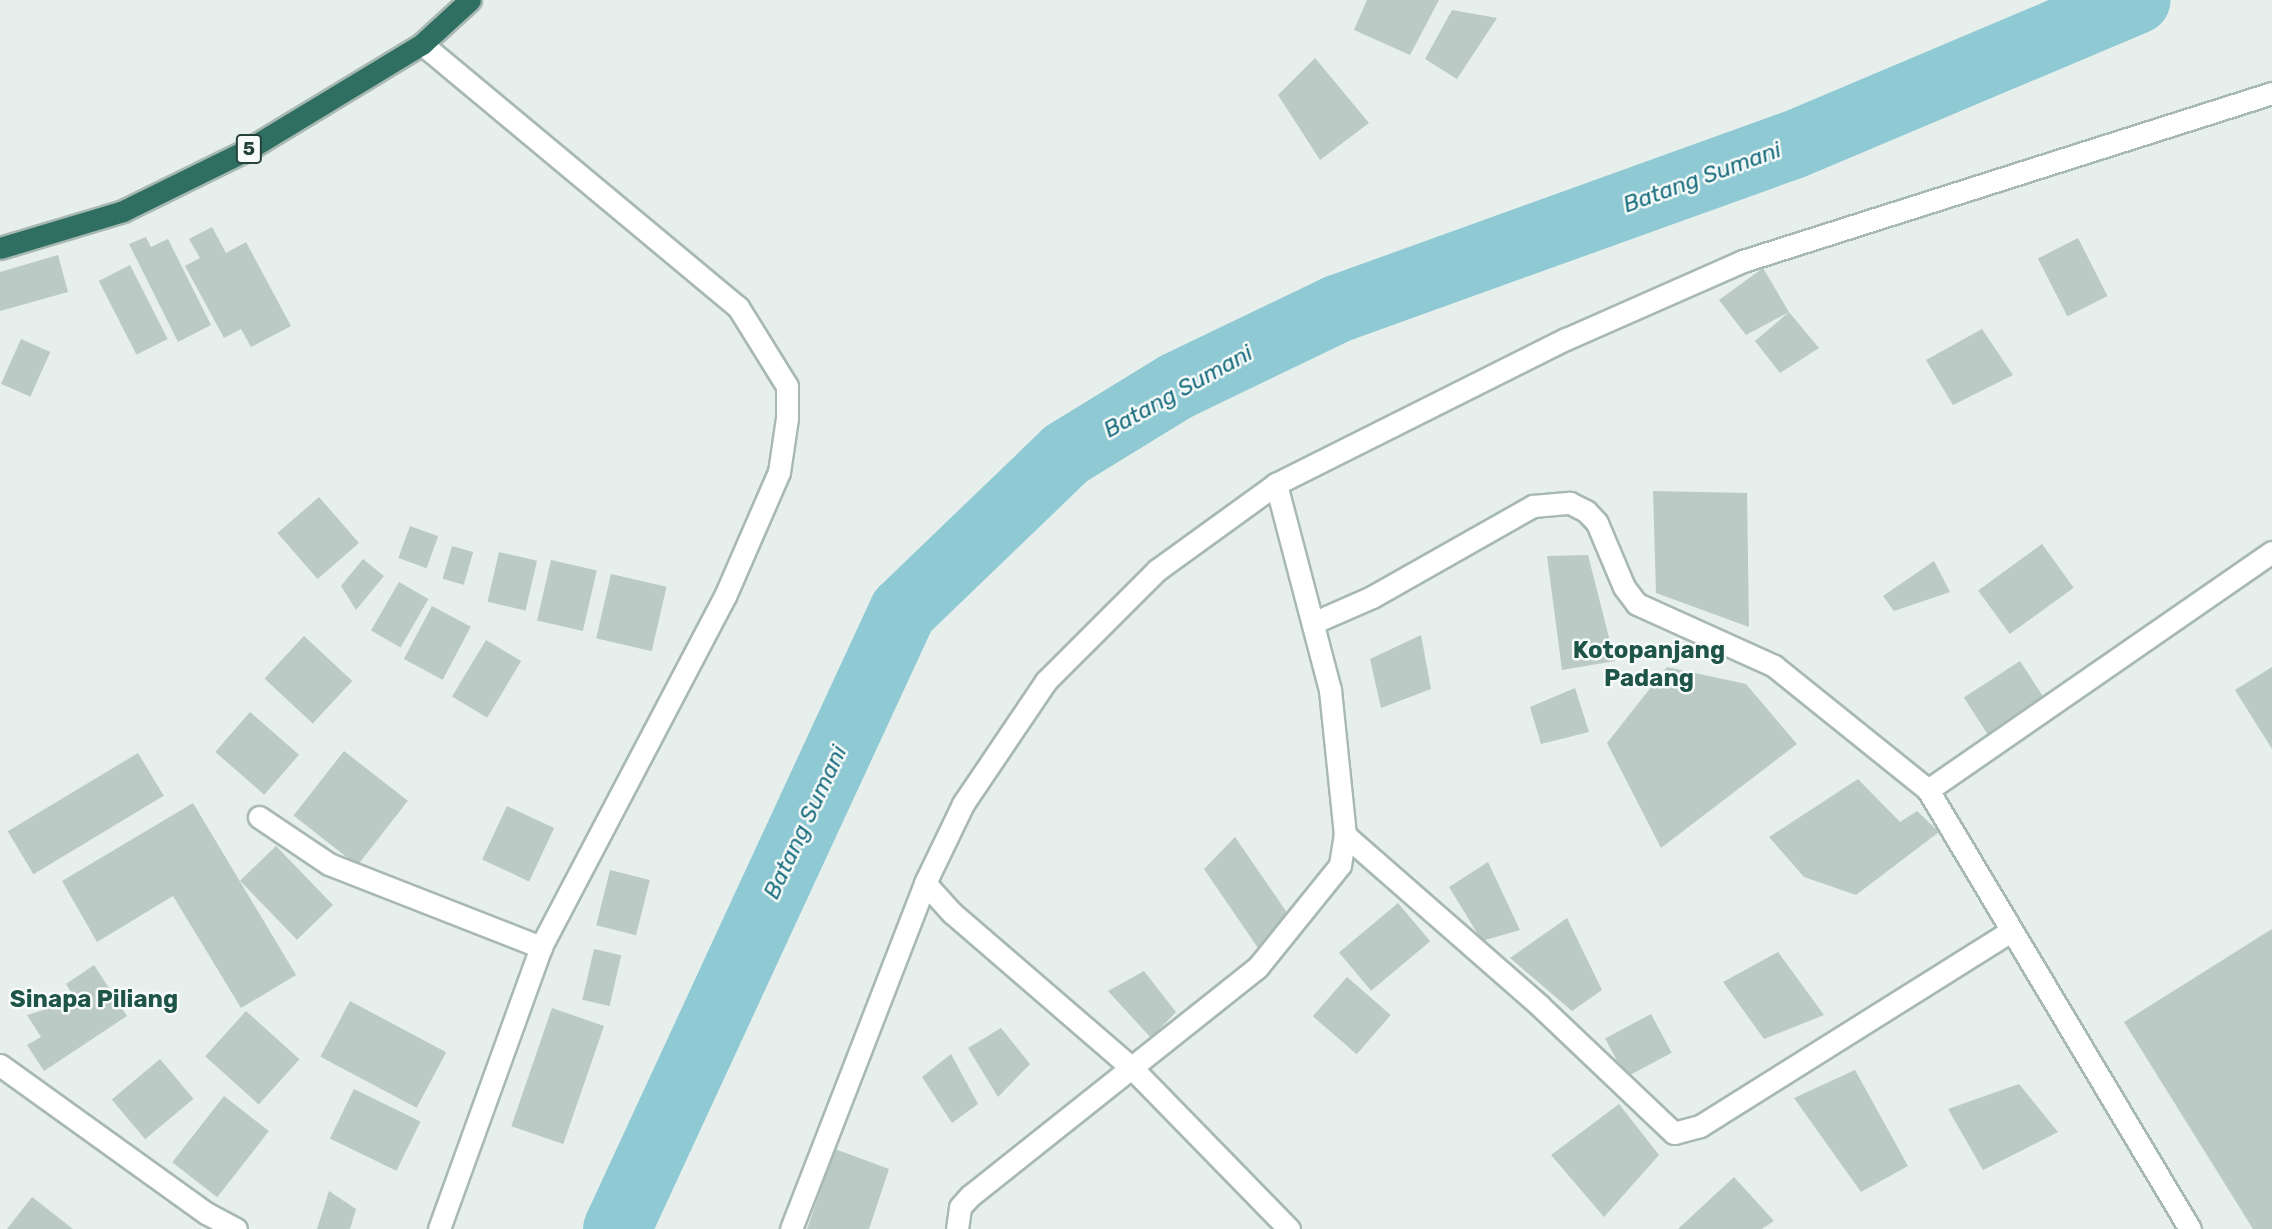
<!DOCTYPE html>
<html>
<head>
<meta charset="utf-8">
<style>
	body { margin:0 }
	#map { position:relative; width:2272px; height:1229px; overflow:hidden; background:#e6efeb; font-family:Rubik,sans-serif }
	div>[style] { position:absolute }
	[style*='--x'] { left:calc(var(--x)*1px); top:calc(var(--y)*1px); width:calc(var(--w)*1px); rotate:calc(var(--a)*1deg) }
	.river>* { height:68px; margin:-34px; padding:0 34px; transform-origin:34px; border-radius:34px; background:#8ec9d4 }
	.building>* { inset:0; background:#bbcac4; transform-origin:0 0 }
	.roads { filter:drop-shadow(2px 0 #a8b8b2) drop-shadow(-2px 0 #a8b8b2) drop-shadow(0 2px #a8b8b2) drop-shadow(0 -2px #a8b8b2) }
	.lane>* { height:21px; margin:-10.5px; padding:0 10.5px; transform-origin:10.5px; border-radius:10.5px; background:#fff }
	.street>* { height:21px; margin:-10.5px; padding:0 10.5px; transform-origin:10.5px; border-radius:10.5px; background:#fff }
	.highway>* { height:21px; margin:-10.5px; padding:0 10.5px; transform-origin:10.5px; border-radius:10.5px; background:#2f6f62 }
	span { translate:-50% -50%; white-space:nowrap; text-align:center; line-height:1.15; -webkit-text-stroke:5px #f7fbf9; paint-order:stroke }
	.shield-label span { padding:2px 5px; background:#f7fbf9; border:2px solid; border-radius:5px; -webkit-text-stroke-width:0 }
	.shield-label { font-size:19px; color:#24423a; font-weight:700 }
	.water-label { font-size:23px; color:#1c6f80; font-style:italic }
	.quarter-label { font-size:24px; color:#1f5548; font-weight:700 }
</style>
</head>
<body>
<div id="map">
	<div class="river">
		<i style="--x:617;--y:1229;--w:681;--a:-65.17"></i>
		<i style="--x:903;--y:611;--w:226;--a:-43.9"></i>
		<i style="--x:1066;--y:454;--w:130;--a:-31.5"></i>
		<i style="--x:1177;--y:386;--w:178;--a:-25.7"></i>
		<i style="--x:1337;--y:309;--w:485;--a:-19.8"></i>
		<i style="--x:1793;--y:145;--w:373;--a:-22.9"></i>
	</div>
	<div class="building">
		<i style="clip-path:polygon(1367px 0,1439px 0,1410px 55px,1354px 30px)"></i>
		<i style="clip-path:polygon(1452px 10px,1497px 18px,1457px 79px,1425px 59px)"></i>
		<i style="clip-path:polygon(1315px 58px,1369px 123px,1320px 160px,1278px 95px)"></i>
		<i style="clip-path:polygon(212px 227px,226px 253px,246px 242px,291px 326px,251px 347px,241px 329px,224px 338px,185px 266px,200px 258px,189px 239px)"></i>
		<i style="clip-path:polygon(146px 237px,151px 247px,168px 239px,211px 325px,178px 342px,129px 244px)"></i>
		<i style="left:2078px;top:238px;width:65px;height:45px;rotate:63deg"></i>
		<i style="clip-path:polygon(58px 255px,68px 292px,0 311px,0 272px)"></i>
		<i style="left:130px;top:265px;width:83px;height:35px;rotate:63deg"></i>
		<i style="clip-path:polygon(1763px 268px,1789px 312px,1746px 335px,1719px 300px)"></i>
		<i style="clip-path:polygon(1789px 312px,1819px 348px,1780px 373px,1755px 341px)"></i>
		<i style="clip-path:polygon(1982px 329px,2013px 375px,1953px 405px,1926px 360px)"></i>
		<i style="left:21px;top:339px;width:32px;height:49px;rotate:24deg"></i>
		<i style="clip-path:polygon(1653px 491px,1747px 493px,1749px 627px,1656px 593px)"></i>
		<i style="left:319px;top:497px;width:61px;height:55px;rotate:49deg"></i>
		<i style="left:410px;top:526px;width:30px;height:34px;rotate:20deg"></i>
		<i style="left:2042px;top:544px;width:54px;height:79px;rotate:54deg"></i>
		<i style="left:452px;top:546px;width:22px;height:34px;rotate:16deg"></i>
		<i style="left:499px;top:552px;width:39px;height:51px;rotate:13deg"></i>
		<i style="clip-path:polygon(1588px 555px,1615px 661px,1562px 670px,1547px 556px)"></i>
		<i style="clip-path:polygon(363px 559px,384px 576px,356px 610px,341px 586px)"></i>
		<i style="left:551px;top:560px;width:47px;height:62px;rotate:13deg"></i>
		<i style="clip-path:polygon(1934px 561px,1950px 592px,1894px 611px,1883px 596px)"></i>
		<i style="left:611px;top:574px;width:57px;height:66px;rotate:13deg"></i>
		<i style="left:399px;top:582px;width:34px;height:56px;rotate:30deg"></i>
		<i style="left:432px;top:606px;width:44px;height:60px;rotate:28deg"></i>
		<i style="clip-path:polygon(1421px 635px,1431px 689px,1381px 708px,1370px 659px)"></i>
		<i style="left:304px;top:636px;width:66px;height:58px;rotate:43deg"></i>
		<i style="left:486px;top:640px;width:41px;height:66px;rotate:31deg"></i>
		<i style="left:2020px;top:661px;width:44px;height:67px;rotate:57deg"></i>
		<i style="clip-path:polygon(1667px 667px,1746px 684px,1797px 744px,1661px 848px,1607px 743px)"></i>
		<i style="clip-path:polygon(2272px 667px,2272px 749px,2235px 690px)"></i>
		<i style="clip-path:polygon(1575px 688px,1589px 732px,1541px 744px,1530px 707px)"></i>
		<i style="left:250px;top:712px;width:65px;height:53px;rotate:41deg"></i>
		<i style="left:344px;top:751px;width:81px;height:82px;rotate:38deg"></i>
		<i style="left:138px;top:753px;width:50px;height:152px;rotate:59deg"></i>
		<i style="clip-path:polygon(1858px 779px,1900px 822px,1917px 811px,1939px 832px,1856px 895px,1804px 877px,1769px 837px)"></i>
		<i style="clip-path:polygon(193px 803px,296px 975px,241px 1008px,173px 896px,97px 942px,62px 881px)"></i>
		<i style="left:507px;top:806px;width:52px;height:59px;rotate:25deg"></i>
		<i style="clip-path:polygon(1235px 837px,1288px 914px,1258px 948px,1204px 869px)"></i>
		<i style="left:276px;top:846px;width:82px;height:50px;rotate:46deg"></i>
		<i style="clip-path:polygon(1488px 862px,1520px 930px,1482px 941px,1449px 887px)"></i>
		<i style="left:610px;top:870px;width:41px;height:57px;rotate:14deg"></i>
		<i style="left:1398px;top:903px;width:50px;height:77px;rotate:50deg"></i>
		<i style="clip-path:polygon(1567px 918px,1602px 990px,1572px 1011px,1510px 958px)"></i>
		<i style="clip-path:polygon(2272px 929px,2272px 1229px,2253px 1229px,2124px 1022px)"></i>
		<i style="left:594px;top:949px;width:28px;height:52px;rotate:13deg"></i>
		<i style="clip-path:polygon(1778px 952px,1824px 1015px,1764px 1039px,1723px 982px)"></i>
		<i style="clip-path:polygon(94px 965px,127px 1016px,44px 1071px,27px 1045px,41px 1037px,27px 1015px,76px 1000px,66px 984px)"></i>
		<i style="clip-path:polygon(1144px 971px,1176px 1012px,1151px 1038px,1108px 991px)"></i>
		<i style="left:1347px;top:977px;width:58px;height:52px;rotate:41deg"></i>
		<i style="left:350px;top:1001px;width:109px;height:63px;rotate:28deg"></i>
		<i style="left:552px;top:1008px;width:55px;height:125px;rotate:19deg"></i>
		<i style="left:246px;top:1011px;width:72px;height:61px;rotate:42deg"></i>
		<i style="left:1651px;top:1014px;width:44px;height:52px;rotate:62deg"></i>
		<i style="clip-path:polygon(1001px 1028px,1030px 1064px,998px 1097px,968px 1048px)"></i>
		<i style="clip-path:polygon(951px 1054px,978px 1104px,952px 1123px,922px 1077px)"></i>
		<i style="left:160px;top:1059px;width:52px;height:63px;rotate:50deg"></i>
		<i style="clip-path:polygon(1855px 1070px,1908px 1166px,1861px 1192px,1794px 1098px)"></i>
		<i style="clip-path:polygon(2019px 1084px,2058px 1132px,1983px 1170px,1948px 1109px)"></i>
		<i style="left:354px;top:1089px;width:74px;height:55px;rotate:26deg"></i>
		<i style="left:224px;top:1096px;width:57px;height:84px;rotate:38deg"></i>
		<i style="clip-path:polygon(1619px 1104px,1659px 1155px,1604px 1217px,1551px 1155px)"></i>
		<i style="clip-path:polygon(835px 1149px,889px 1169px,869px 1229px,807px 1229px)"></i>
		<i style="clip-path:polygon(1734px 1177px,1774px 1221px,1762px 1229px,1678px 1229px)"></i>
		<i style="clip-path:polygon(329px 1191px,356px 1209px,350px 1229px,317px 1229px)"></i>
		<i style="clip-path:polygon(32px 1197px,73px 1229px,7px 1229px)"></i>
	</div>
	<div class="roads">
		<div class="lane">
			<i style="--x:2190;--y:1229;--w:511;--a:-120.83"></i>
			<i style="--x:1928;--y:790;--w:418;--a:-34.7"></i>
		</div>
		<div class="street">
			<i style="--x:422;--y:44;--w:411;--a:39.8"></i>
			<i style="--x:738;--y:307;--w:93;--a:58.2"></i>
			<i style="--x:787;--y:386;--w:32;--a:90"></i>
			<i style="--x:787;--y:418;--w:55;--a:98.4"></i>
			<i style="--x:779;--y:472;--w:135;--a:113.5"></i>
			<i style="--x:725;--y:596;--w:396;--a:117.7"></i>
			<i style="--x:1315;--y:622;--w:62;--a:-23.7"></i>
			<i style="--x:1372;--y:597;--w:185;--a:-29.5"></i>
			<i style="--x:1533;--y:506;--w:37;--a:-5"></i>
			<i style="--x:1570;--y:503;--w:18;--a:27"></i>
			<i style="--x:1586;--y:511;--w:16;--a:47"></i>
			<i style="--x:1597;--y:523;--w:69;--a:67.1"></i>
			<i style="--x:1624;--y:587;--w:21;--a:53"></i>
			<i style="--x:1637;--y:604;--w:150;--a:24.3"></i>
			<i style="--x:1774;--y:666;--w:198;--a:38.8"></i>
			<i style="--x:259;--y:817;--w:84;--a:33.9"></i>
			<i style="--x:329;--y:864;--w:228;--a:21.4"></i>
			<i style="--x:541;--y:947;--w:300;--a:109.9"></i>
			<i style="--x:1345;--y:835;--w:258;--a:41.2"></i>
			<i style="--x:1539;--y:1005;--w:186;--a:43.5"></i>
			<i style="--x:1674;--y:1133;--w:27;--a:-15"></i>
			<i style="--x:1700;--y:1126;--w:367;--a:-32.1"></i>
			<i style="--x:0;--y:1065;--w:254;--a:35.7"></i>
			<i style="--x:206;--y:1213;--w:34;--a:28"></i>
			<i style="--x:791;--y:1229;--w:371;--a:-68.8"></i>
			<i style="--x:957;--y:1229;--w:22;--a:-82"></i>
			<i style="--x:960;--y:1207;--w:15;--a:-48"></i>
			<i style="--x:970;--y:1196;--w:367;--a:-38.5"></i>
			<i style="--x:1257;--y:968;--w:132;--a:-51.1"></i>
			<i style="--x:1340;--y:865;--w:30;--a:-81"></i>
			<i style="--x:1345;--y:835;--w:146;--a:-95.9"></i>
			<i style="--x:1330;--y:690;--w:213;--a:-104.7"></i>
			<i style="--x:1289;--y:1229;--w:223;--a:-134.3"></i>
			<i style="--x:1133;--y:1069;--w:239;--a:-139.2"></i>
			<i style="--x:952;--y:913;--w:40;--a:-132"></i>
			<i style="--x:925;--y:883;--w:88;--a:-64.3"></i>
			<i style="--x:963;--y:804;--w:148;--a:-56"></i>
			<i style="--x:1046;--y:681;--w:157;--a:-45"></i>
			<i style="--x:1157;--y:570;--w:147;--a:-35.9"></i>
			<i style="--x:1276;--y:484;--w:324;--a:-26.6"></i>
			<i style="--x:1566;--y:339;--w:193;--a:-23.8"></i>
			<i style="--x:1743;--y:261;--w:555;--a:-17.62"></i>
		</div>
		<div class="highway">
			<i style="--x:0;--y:248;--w:128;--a:-16.7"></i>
			<i style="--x:123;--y:211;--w:138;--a:-26.2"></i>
			<i style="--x:247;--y:150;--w:205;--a:-31.2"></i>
			<i style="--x:422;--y:44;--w:65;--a:-42.5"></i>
		</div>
	</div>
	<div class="shield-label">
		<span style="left:249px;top:149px">5</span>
	</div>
	<div class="water-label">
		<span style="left:1702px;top:177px;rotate:-20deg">Batang Sumani</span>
		<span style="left:1178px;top:391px;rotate:-29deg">Batang Sumani</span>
		<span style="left:805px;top:822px;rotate:-65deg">Batang Sumani</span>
	</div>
	<div class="quarter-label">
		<span style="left:1649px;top:665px">Kotopanjang<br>Padang</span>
		<span style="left:94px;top:1000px">Sinapa Piliang</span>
	</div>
</div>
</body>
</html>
